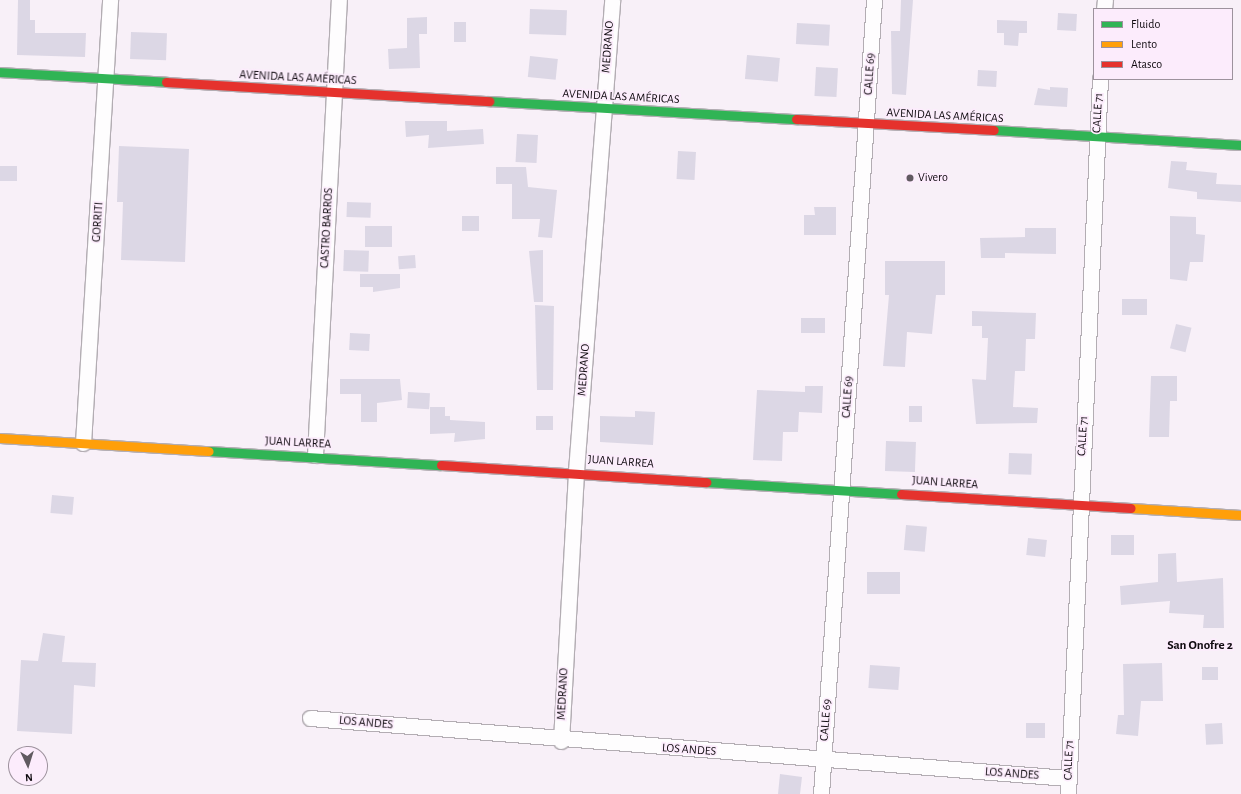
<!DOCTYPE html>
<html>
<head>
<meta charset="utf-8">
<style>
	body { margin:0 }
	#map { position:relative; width:1241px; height:794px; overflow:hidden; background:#f8f0f8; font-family:"Alegreya Sans",sans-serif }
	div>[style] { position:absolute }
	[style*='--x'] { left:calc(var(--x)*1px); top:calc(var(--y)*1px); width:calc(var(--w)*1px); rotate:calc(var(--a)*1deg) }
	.building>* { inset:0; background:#dcd7e5; transform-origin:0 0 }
	.roads { filter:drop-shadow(1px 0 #b3adb3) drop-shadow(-1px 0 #b3adb3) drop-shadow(0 1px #b3adb3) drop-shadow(0 -1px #b3adb3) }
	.street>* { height:15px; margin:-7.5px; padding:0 7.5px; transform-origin:7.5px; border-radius:7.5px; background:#fefdfe }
	.fast>* { height:9px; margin:-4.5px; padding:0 4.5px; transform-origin:4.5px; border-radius:4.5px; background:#30b455 }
	.slow>* { height:9px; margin:-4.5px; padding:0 4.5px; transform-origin:4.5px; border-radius:4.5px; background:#ff9f0a }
	.jam>* { height:9px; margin:-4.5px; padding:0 4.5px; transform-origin:4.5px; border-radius:4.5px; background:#e5322d }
	.dots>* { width:11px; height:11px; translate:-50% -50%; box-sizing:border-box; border:2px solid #fcecfc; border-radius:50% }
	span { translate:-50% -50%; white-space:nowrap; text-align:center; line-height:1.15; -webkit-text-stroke:3.5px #fcecfc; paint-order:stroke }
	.street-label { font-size:12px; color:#0f0a0f }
	.poi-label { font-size:12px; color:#0f0a0f }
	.left { translate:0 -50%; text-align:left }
	.neighbourhood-label { font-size:13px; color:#0f0a0f; font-weight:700 }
	.legend { position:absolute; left:1093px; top:8px; width:140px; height:72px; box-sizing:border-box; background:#fcecfc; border:1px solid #9d929d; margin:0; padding:5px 7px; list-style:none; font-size:12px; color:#0f0a0f }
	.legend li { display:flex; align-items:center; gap:8px; height:20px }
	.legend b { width:20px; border:1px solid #9d929d }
	.north { position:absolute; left:8px; top:746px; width:40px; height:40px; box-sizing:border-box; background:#fcecfc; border:1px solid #9d929d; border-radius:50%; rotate:176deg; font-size:11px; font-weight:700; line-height:16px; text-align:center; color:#0f0a0f }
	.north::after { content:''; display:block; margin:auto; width:14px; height:18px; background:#615a61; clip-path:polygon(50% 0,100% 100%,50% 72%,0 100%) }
</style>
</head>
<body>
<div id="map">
	<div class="building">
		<i style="clip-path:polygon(18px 0,30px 0,30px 20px,35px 20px,35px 33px,86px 33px,85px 57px,17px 55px)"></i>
		<i style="clip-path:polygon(901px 0,913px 0,906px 95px,892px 94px,891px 31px,900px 31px)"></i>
		<i style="left:530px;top:9px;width:37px;height:25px;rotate:2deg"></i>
		<i style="left:1058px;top:13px;width:19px;height:17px;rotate:3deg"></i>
		<i style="clip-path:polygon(427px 17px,427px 34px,419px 34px,420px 68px,389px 69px,388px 49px,407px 48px,407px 18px)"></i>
		<i style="clip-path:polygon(997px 20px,1027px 21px,1027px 33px,1019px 33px,1018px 46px,1004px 45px,1004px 33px,997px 33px)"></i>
		<i style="left:454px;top:22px;width:12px;height:20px"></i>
		<i style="left:797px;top:23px;width:33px;height:21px;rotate:3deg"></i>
		<i style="left:131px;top:32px;width:36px;height:27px;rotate:2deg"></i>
		<i style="left:747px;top:55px;width:33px;height:24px;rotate:5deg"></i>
		<i style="left:530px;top:56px;width:28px;height:21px;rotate:6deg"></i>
		<i style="left:816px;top:67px;width:22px;height:29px;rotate:3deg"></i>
		<i style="left:978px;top:70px;width:19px;height:16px;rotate:3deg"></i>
		<i style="clip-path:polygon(1050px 87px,1068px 88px,1067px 107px,1034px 105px,1038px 88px,1050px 90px)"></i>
		<i style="clip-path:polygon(405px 121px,447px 121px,447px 131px,483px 129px,484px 144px,428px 148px,429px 135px,406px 137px)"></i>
		<i style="left:517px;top:134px;width:21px;height:28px;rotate:3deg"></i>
		<i style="clip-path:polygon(119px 146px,189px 149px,185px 262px,121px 260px,123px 202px,117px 202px)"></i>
		<i style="left:678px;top:151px;width:18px;height:28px;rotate:3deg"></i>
		<i style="clip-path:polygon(1171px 161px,1187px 162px,1186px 170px,1217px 173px,1216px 184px,1241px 185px,1241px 202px,1197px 199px,1197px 192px,1168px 188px)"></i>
		<i style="left:0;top:166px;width:17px;height:15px"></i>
		<i style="clip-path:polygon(496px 167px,526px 167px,528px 187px,557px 190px,552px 238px,538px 237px,540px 219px,512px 219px,512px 184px,496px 184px)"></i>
		<i style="left:347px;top:202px;width:24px;height:15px;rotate:2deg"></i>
		<i style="clip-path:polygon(814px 207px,836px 207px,836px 235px,804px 235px,804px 215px,815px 215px)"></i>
		<i style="left:462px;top:216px;width:17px;height:15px"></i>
		<i style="clip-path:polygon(1170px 216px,1196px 217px,1196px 234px,1205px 235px,1203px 262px,1190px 262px,1187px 281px,1170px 279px)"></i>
		<i style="left:365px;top:226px;width:27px;height:21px"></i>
		<i style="clip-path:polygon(1025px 228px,1056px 228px,1056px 254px,1005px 253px,1005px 258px,981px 258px,980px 238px,1025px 237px)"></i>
		<i style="left:344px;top:250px;width:25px;height:21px;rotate:2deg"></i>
		<i style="clip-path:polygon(543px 250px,543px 302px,534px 302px,529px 251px)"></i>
		<i style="left:415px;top:255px;width:13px;height:17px;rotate:86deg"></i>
		<i style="clip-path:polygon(885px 261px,945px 261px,945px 295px,936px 295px,932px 334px,907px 332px,905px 367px,883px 366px,889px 295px,885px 295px)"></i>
		<i style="clip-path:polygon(360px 274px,400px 274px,400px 288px,373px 292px,373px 287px,360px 287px)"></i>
		<i style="left:1122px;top:299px;width:25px;height:16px"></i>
		<i style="clip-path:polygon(535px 305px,554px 306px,553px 390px,537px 390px)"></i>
		<i style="clip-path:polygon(972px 311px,1036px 313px,1035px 339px,1026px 339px,1025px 371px,1015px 371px,1013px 407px,1038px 408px,1037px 423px,976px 424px,972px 379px,986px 380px,988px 338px,982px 338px,982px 326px,972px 326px)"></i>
		<i style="left:801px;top:318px;width:24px;height:15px"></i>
		<i style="left:1176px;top:324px;width:16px;height:25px;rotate:14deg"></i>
		<i style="left:350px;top:333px;width:20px;height:17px;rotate:3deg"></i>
		<i style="clip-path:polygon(1151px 376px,1177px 376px,1177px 401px,1170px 401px,1169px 437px,1149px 437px)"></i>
		<i style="clip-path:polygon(340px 379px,400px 379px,402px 400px,377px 403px,377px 422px,361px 422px,361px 394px,340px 394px)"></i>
		<i style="clip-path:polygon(805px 386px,823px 386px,822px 413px,799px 412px,798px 432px,783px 432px,782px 461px,753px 460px,757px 390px,805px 392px)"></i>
		<i style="left:408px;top:392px;width:22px;height:16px;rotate:3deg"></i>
		<i style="left:909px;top:406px;width:13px;height:16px"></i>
		<i style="clip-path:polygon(430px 407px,445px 407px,445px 416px,450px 416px,450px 420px,485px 422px,485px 439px,454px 442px,455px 433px,430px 434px)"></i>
		<i style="clip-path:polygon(635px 411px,655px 412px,653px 445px,600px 442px,600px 416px,635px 417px)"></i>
		<i style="left:536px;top:416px;width:17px;height:14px"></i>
		<i style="left:886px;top:441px;width:30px;height:30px;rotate:2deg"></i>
		<i style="left:1009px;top:453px;width:23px;height:21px;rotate:2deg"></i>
		<i style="left:52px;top:495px;width:22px;height:18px;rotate:5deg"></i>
		<i style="left:906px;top:525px;width:21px;height:25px;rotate:5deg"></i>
		<i style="left:1111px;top:535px;width:23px;height:20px"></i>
		<i style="left:1028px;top:538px;width:19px;height:17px;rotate:6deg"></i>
		<i style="clip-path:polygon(1176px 553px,1177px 582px,1223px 578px,1224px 628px,1203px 628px,1204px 615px,1169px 613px,1170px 601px,1121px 605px,1120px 586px,1158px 582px,1158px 554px)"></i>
		<i style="left:867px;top:572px;width:33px;height:22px"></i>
		<i style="clip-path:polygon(43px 633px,65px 636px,62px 662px,96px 663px,95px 687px,74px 685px,72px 734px,17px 731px,21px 660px,38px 661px)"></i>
		<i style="clip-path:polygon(1162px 663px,1163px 701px,1141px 701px,1138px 736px,1116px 734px,1118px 715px,1124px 715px,1123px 664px)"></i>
		<i style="left:870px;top:665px;width:30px;height:23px;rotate:4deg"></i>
		<i style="left:1218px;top:667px;width:13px;height:16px;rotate:90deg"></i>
		<i style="left:1026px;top:723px;width:19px;height:15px"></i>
		<i style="left:1222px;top:723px;width:21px;height:17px;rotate:87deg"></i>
		<i style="clip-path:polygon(780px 774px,802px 777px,800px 794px,778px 794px)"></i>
	</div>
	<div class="roads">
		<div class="street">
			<i style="--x:1104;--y:9;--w:9;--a:-84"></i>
			<i style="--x:83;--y:443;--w:444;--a:-86.5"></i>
			<i style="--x:315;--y:455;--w:456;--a:-87"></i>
			<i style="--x:310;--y:718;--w:760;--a:4.53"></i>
			<i style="--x:561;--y:741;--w:270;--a:-86.8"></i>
			<i style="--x:576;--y:471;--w:472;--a:-85.6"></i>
			<i style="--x:821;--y:794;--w:796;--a:-86.18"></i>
			<i style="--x:1068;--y:794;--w:716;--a:-87.44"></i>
		</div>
		<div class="fast">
			<i style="--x:0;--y:72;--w:166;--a:3.4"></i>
			<i style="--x:489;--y:101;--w:308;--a:3.4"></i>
			<i style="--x:994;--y:130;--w:247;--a:3.5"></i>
			<i style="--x:209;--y:451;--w:232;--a:3.5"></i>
			<i style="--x:706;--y:482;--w:195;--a:3.5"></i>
		</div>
		<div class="slow">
			<i style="--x:0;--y:438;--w:209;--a:3.6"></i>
			<i style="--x:1131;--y:508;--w:110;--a:3.6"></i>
		</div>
		<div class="jam">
			<i style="--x:166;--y:82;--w:324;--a:3.4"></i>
			<i style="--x:796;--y:119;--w:198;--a:3.2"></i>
			<i style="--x:441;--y:465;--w:266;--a:3.7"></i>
			<i style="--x:901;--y:494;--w:230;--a:3.5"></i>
		</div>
	</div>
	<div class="dots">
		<i style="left:910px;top:178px;background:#615a61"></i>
	</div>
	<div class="street-label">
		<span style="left:608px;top:47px;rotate:-86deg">MEDRANO</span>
		<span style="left:870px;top:74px;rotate:-86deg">CALLE 69</span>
		<span style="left:298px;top:78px;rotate:3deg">AVENIDA LAS AMÉRICAS</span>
		<span style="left:621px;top:97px;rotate:3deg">AVENIDA LAS AMÉRICAS</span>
		<span style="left:1098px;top:113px;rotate:-87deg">CALLE 71</span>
		<span style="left:945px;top:116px;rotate:3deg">AVENIDA LAS AMÉRICAS</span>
		<span style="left:98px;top:222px;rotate:-86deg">GORRITI</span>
		<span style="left:327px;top:228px;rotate:-87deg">CASTRO BARROS</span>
		<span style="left:584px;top:370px;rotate:-86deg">MEDRANO</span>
		<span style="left:848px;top:397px;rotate:-86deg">CALLE 69</span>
		<span style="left:1083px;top:436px;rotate:-87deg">CALLE 71</span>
		<span style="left:298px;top:443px;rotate:3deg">JUAN LARREA</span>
		<span style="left:621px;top:462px;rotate:4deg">JUAN LARREA</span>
		<span style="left:945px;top:483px;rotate:4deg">JUAN LARREA</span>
		<span style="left:563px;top:694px;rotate:-87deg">MEDRANO</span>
		<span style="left:826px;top:720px;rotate:-86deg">CALLE 69</span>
		<span style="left:366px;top:723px;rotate:5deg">LOS ANDES</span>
		<span style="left:689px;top:750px;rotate:4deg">LOS ANDES</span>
		<span style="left:1069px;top:760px;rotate:-88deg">CALLE 71</span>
		<span style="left:1012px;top:774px;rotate:4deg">LOS ANDES</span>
	</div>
	<div class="poi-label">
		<span class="left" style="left:918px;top:178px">Vivero</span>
	</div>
	<div class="neighbourhood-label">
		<span style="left:1200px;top:646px">San Onofre 2</span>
	</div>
	<ul class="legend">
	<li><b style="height:5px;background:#30b455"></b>Fluido</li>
	<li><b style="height:5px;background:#ff9f0a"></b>Lento</li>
	<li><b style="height:5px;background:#e5322d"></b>Atasco</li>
	</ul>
	<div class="north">N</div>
</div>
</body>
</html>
